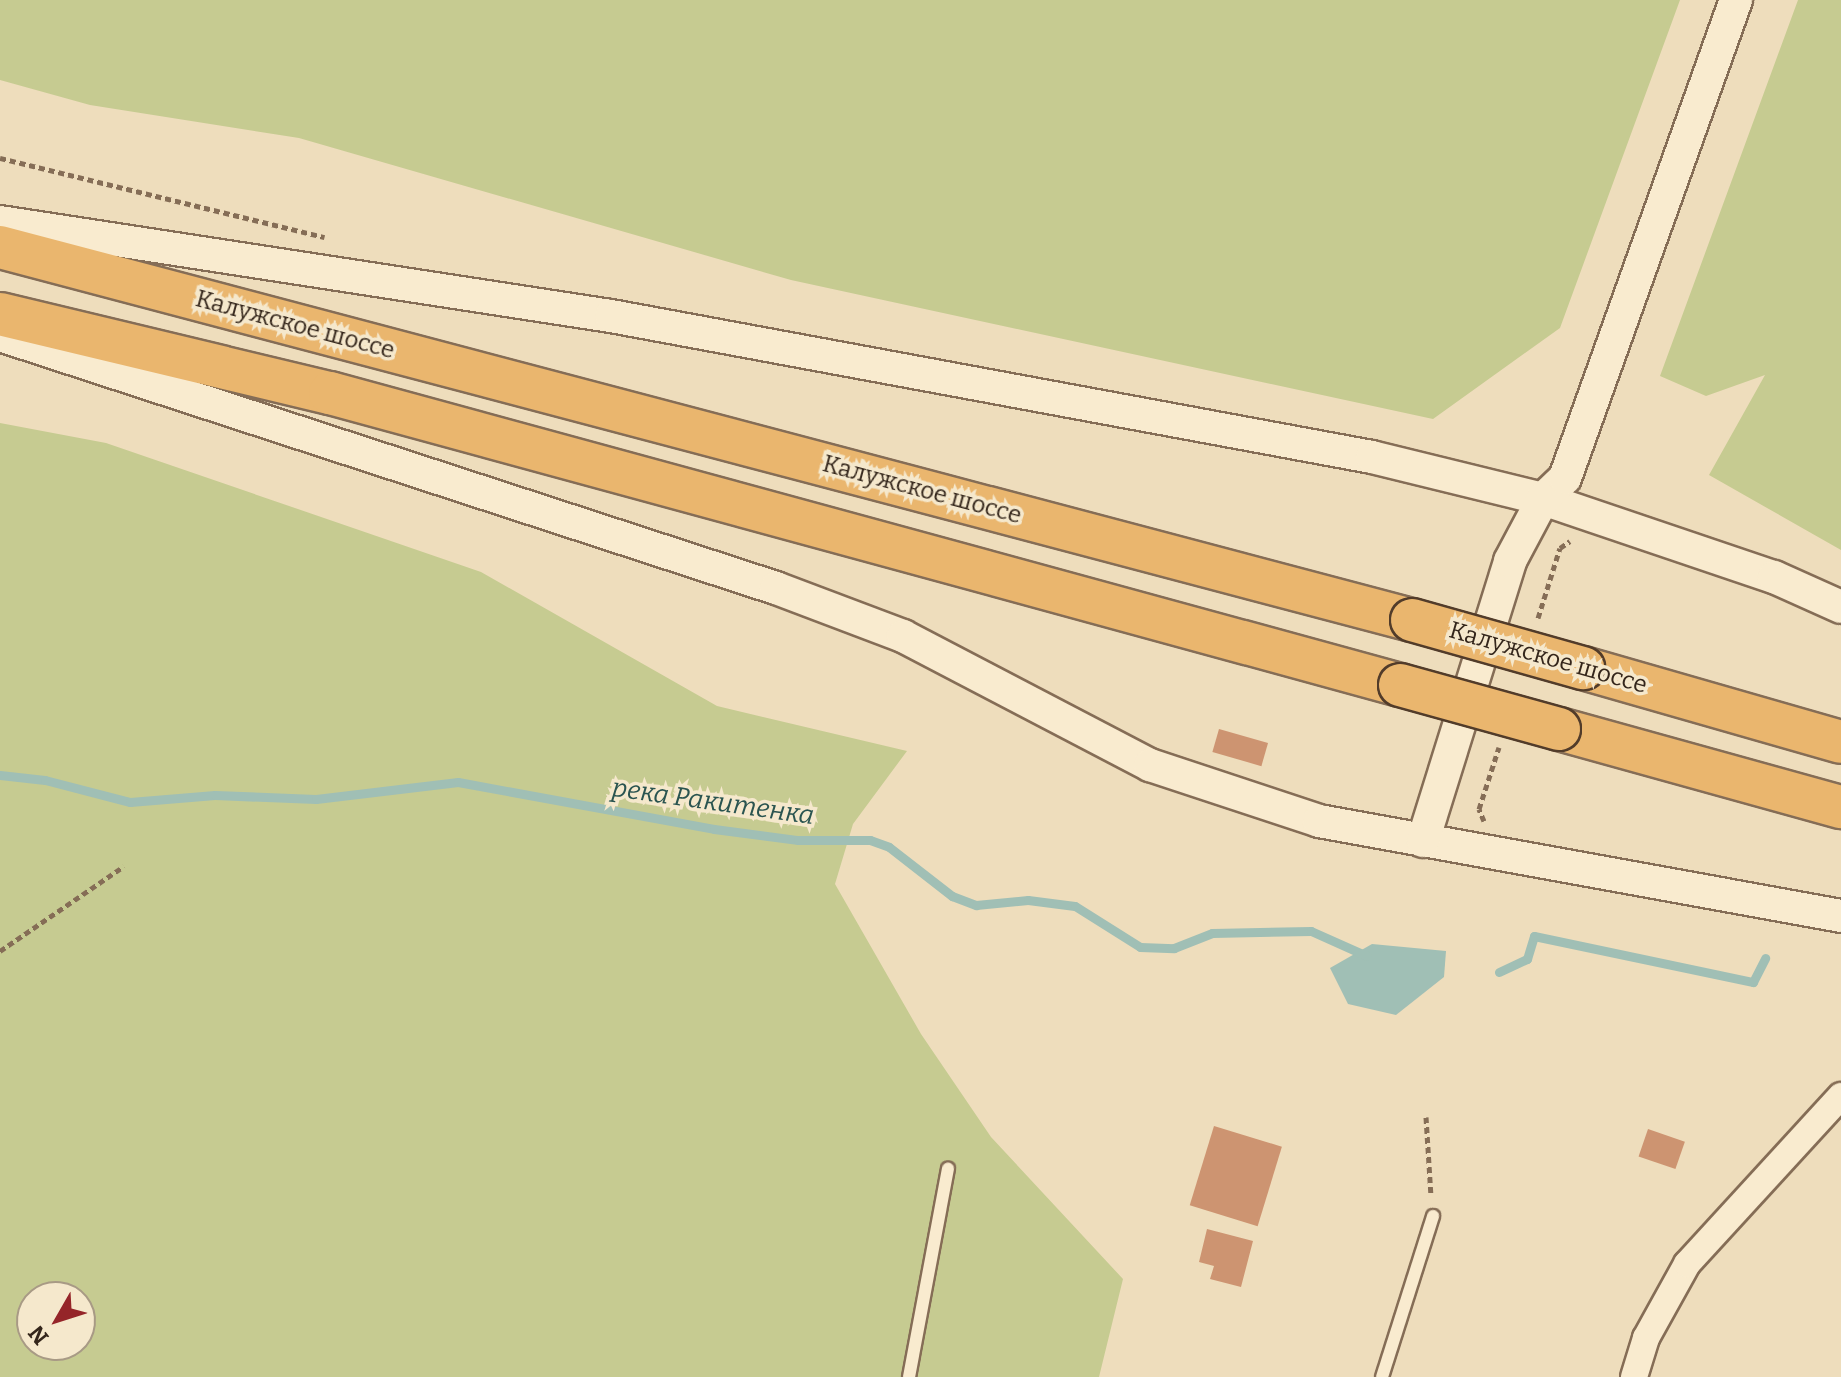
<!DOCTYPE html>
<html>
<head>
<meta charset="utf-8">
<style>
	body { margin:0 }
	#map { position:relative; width:1841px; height:1377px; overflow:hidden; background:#eeddbc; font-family:Bitter,serif }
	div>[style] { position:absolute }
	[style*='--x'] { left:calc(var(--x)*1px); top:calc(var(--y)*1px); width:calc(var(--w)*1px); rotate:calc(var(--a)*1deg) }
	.green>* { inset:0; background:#c6cb91 }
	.water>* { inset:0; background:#a0bfb5 }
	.stream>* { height:9px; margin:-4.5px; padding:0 4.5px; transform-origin:4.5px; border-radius:4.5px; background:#a0bfb5 }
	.building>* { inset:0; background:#cd9471; transform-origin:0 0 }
	.path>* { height:5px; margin-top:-2.5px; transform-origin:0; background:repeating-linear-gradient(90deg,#856d56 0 6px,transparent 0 10px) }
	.roads { filter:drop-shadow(2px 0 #856d56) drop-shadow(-2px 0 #856d56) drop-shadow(0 2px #856d56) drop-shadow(0 -2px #856d56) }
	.service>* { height:12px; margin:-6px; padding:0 6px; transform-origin:6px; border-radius:6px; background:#f9ebcf }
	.minor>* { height:26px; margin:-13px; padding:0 13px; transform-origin:13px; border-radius:13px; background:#f9ebcf }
	.tertiary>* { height:32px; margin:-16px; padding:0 16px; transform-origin:16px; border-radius:16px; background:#f9ebcf }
	.trunk>* { height:42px; margin:-21px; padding:0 21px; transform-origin:21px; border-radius:21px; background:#eab66e }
	.bridges { filter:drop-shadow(2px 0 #523c2a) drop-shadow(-2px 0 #523c2a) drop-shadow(0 2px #523c2a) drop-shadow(0 -2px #523c2a) }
	.trunk-bridge>* { height:42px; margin:-21px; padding:0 21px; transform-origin:21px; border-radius:21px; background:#eab66e }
	span { translate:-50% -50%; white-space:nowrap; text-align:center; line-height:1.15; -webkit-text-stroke:7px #f5e8cc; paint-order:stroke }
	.street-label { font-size:24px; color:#34261b }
	.water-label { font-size:26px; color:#2a5450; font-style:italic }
	.north { position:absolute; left:16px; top:1281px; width:80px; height:80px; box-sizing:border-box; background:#f5e8cc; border:2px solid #a89a85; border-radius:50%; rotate:231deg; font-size:22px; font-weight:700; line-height:32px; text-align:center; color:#34261b }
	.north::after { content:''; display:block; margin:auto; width:28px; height:36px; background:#952529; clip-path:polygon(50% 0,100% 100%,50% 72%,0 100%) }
</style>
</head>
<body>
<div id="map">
	<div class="green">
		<i style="clip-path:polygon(0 0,1680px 0,1560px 328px,1433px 419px,791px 280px,299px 138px,90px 105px,0 80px)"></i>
		<i style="clip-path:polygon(1798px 0,1841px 0,1841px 550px,1709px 475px,1765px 375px,1706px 396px,1660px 376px)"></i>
		<i style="clip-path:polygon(evenodd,0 423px,106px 443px,481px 572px,717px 706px,907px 751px,853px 824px,835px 884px,921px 1034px,991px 1137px,1123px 1279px,1099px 1377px,0 1377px,0 423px,32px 1297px,80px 1297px,80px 1345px,32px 1345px,32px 1297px)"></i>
	</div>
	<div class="water">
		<i style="clip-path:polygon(1372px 944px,1446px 951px,1444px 977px,1396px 1015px,1348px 1004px,1330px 968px)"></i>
	</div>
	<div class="stream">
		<i style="--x:0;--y:775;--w:45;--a:6.3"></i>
		<i style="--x:45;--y:780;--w:88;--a:14.5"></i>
		<i style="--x:130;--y:802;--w:85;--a:-4.7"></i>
		<i style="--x:215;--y:795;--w:101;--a:2.3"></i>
		<i style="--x:316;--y:799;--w:143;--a:-6.8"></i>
		<i style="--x:458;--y:782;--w:260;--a:10.4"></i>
		<i style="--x:714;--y:829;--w:85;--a:7.5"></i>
		<i style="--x:798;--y:840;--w:72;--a:0"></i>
		<i style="--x:870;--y:840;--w:20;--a:20"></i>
		<i style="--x:889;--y:847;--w:80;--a:37.9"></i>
		<i style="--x:952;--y:896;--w:26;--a:21"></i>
		<i style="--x:976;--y:905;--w:52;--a:-5.5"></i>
		<i style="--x:1028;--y:900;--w:47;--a:7.3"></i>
		<i style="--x:1075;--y:906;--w:77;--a:32.2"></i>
		<i style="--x:1140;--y:947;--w:34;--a:2"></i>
		<i style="--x:1174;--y:948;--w:41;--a:-21.5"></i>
		<i style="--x:1212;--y:933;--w:99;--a:-1.2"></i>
		<i style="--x:1311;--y:931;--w:61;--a:24.1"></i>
		<i style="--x:1499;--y:972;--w:31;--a:-25"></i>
		<i style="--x:1527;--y:959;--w:24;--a:-73"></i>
		<i style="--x:1534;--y:936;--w:224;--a:11.9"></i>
		<i style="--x:1753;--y:982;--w:27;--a:-63"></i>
	</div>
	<div class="building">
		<i style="left:1219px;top:729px;width:51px;height:24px;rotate:16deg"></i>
		<i style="left:1214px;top:1126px;width:71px;height:83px;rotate:17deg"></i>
		<i style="left:1648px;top:1129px;width:39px;height:29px;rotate:19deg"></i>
		<i style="clip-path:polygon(1207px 1229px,1253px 1241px,1241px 1287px,1210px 1279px,1214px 1266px,1199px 1262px)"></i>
	</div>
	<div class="path">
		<i style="--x:0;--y:158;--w:334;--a:13.7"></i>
		<i style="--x:1538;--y:618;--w:73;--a:-72.6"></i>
		<i style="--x:1560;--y:548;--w:12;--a:-35"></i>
		<i style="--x:1484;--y:821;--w:13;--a:-113"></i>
		<i style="--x:1479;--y:809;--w:65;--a:-72.1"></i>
		<i style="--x:0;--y:951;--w:150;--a:-34.4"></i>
		<i style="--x:1426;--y:1117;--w:79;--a:86.4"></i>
	</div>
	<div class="roads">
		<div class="service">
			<i style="--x:909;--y:1377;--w:212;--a:-79.4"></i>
			<i style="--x:1382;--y:1377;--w:169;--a:-72.4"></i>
		</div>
		<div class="minor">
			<i style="--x:1634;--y:1377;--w:41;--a:-72.9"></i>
			<i style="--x:1646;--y:1338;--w:85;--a:-61"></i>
			<i style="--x:1687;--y:1264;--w:228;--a:-47.5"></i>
		</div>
		<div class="tertiary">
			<i style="--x:0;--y:222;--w:618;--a:8.75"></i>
			<i style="--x:611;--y:316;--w:774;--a:10.5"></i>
			<i style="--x:1372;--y:457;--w:176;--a:13.8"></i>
			<i style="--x:1543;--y:499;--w:244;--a:18.7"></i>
			<i style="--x:1774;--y:577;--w:73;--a:24.1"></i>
			<i style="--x:0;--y:335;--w:816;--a:18.06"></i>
			<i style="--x:776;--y:588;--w:136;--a:20.7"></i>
			<i style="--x:903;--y:636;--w:279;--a:27.6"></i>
			<i style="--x:1150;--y:765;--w:178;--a:18.3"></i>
			<i style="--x:1319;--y:821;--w:531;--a:10.31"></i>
			<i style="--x:1423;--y:841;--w:293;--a:-72.7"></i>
			<i style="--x:1510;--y:561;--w:70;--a:-62"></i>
			<i style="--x:1543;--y:499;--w:30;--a:-44"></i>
			<i style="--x:1565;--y:478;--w:508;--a:-70.32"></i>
		</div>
		<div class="trunk">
			<i style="--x:0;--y:247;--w:1460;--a:14.8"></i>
			<i style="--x:0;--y:314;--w:339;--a:13.5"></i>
			<i style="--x:330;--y:393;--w:1109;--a:15.26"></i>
			<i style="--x:1583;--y:668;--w:268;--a:16"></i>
			<i style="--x:1559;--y:729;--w:293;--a:15.5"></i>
		</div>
	</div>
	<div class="bridges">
		<div class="trunk-bridge">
			<i style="--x:1412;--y:620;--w:178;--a:15.7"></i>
			<i style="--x:1400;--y:685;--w:165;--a:15.5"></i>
		</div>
	</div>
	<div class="street-label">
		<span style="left:295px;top:325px;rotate:15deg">Калужское шоссе</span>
		<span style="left:922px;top:490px;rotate:15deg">Калужское шоссе</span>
		<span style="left:1548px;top:658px;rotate:16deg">Калужское шоссе</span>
	</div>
	<div class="water-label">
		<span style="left:713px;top:802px;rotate:8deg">река Ракитенка</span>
	</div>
	<div class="north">N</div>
</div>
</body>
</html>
